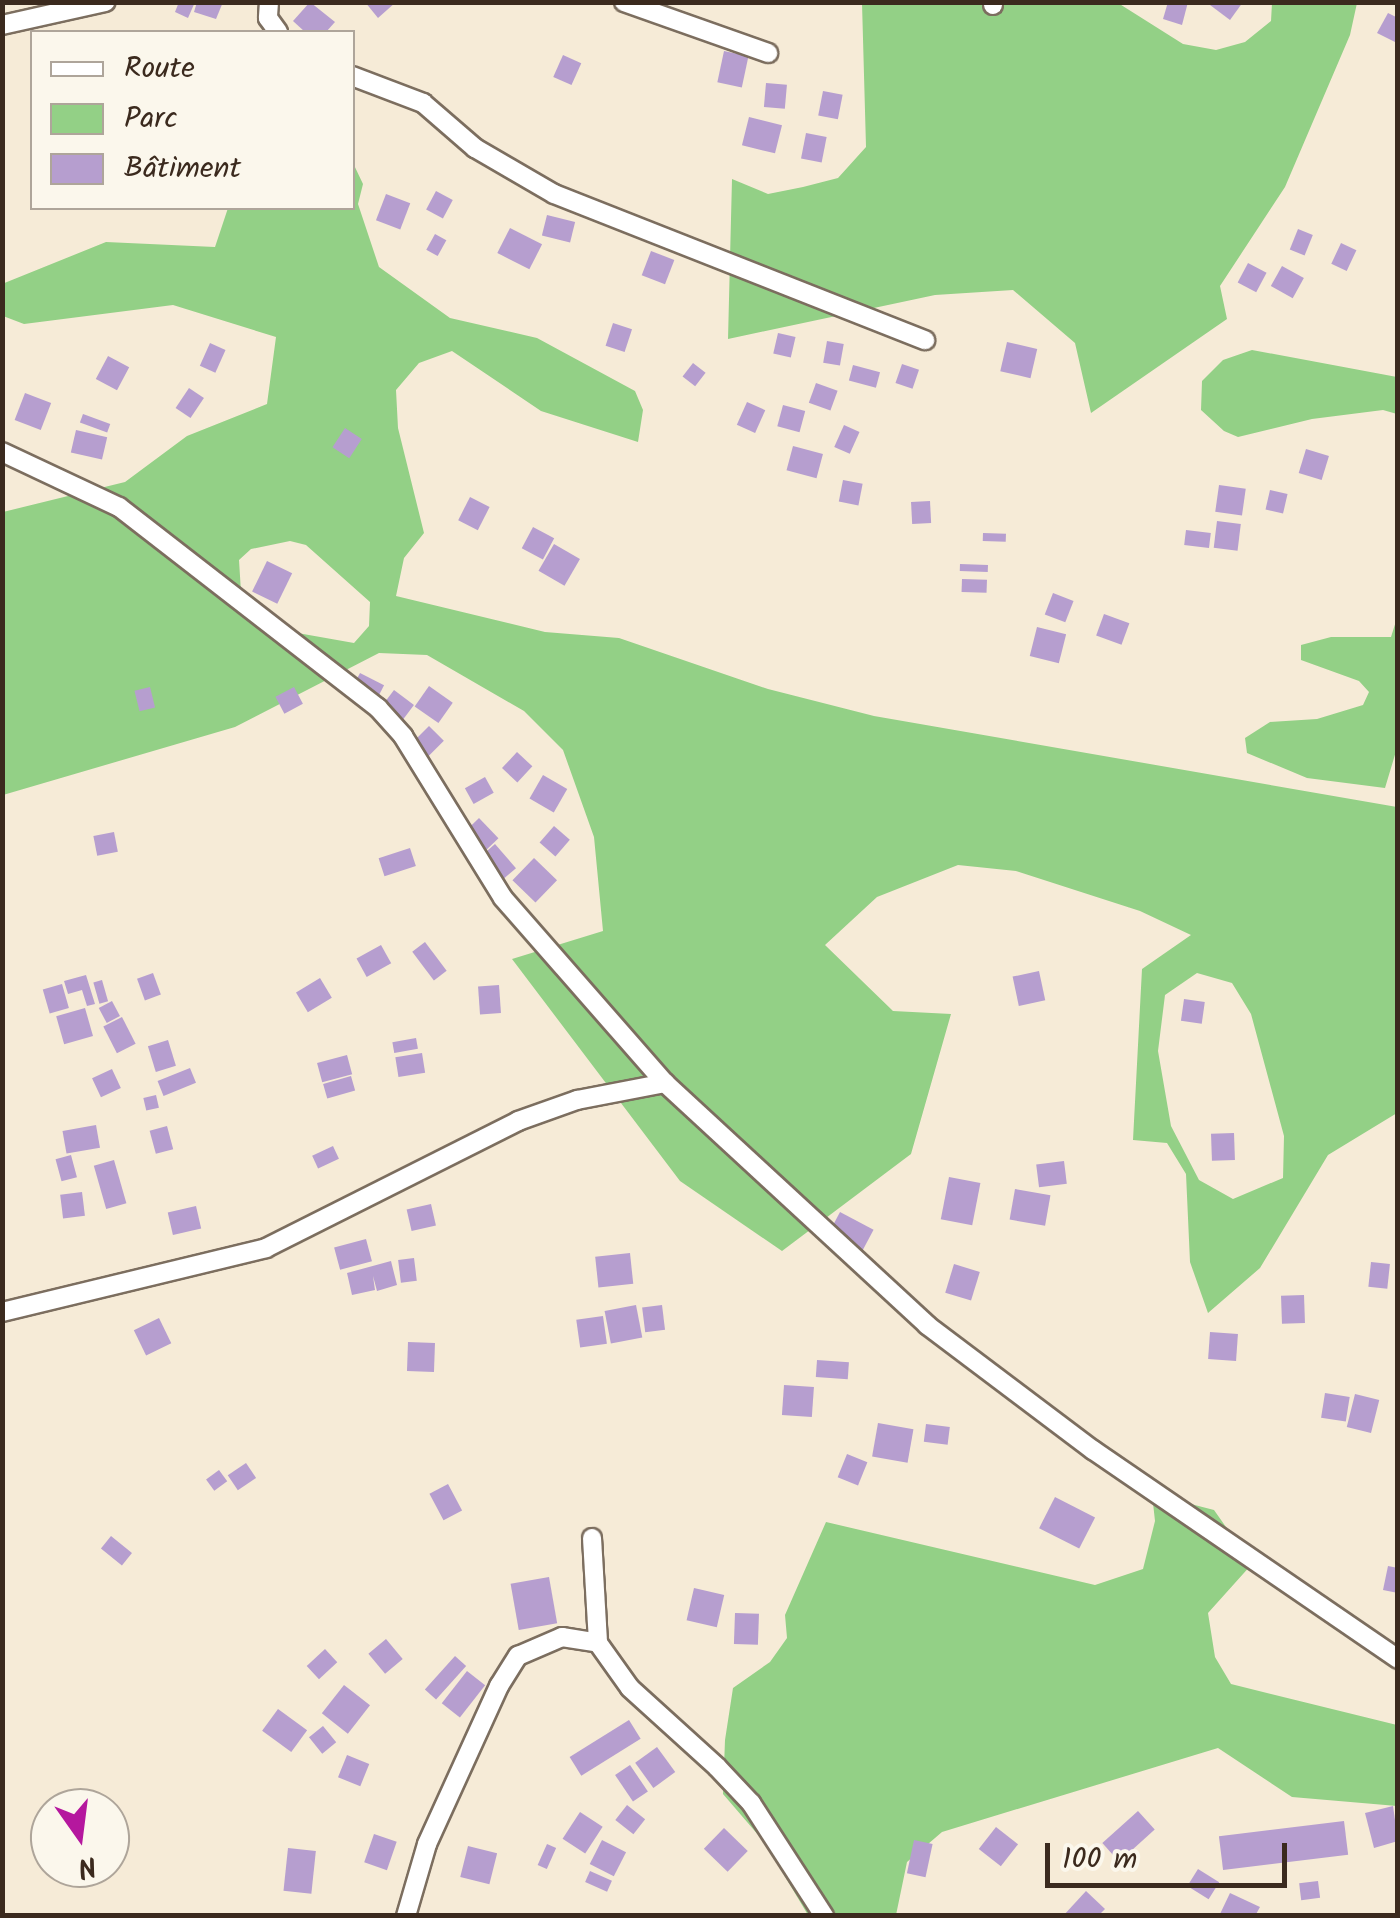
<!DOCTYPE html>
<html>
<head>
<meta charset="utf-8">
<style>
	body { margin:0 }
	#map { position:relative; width:1400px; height:1918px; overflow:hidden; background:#f6ebd7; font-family:Kalam,sans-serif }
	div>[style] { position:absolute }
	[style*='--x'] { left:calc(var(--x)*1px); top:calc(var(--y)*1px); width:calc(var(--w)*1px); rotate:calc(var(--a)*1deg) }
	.green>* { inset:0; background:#93d086 }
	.building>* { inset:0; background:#b69ecf; transform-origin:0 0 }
	.roads { filter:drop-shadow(2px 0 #7c6e5f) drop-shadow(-2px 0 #7c6e5f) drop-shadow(0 2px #7c6e5f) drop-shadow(0 -2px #7c6e5f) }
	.minor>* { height:18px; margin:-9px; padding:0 9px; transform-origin:9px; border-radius:9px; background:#fff }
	span { translate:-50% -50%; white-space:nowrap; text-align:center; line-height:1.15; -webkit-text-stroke:10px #fbf7ec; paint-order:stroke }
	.frame { position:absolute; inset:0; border:5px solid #3b2a1e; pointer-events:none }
	.legend { position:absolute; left:30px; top:30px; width:325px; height:180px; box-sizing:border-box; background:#fbf7ec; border:2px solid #aea59a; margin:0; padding:12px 18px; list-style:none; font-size:30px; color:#3b2a1e }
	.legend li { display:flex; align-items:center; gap:20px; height:50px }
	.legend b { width:50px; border:2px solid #aea59a }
	.north { position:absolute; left:30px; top:1788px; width:100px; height:100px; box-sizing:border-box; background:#fbf7ec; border:2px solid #aea59a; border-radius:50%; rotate:166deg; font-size:28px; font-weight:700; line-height:40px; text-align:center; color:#3b2a1e }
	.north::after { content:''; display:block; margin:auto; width:35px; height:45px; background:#b5179e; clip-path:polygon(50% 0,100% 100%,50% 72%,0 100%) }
	.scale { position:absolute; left:1045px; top:1843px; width:242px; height:45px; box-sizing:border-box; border:5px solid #3b2a1e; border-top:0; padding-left:12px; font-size:30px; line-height:35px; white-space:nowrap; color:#3b2a1e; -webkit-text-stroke:8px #fbf7ec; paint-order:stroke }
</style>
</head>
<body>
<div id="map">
	<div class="green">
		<i style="clip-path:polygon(862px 3px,1118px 3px,1183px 44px,1216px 50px,1245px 42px,1271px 21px,1272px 3px,1357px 3px,1350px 35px,1285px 187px,1220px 286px,1227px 319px,1091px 413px,1075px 343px,1013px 290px,935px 295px,728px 339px,732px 179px,768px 194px,803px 187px,838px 178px,866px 147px)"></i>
		<i style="clip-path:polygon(evenodd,353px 163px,363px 184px,358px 204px,379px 267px,450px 318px,537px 338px,635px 391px,643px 410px,638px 442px,541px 411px,452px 351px,419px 363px,396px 390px,398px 428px,424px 533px,404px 558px,396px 596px,545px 632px,619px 638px,768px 689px,874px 716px,1397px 807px,1397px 1113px,1328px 1155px,1260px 1268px,1208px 1313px,1190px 1262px,1186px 1174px,1167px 1143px,1133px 1140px,1142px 969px,1191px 935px,1140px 911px,1016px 871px,958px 865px,877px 897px,825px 945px,893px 1011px,951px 1014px,911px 1154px,782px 1251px,680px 1181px,512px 959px,603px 931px,594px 837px,563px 750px,524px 711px,427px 655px,379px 653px,235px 727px,3px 795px,3px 512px,125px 482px,187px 436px,267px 404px,276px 337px,173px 305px,24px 324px,3px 316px,2px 284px,106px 242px,215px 247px,228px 208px,352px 208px,353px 163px,290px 541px,306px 545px,370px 602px,369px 626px,354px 643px,275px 629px,241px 592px,239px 560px,251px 549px,290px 541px,353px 163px,1197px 973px,1232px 983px,1251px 1014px,1284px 1136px,1283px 1178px,1233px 1199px,1199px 1180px,1171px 1126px,1158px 1051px,1165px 995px,1197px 973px)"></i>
		<i style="clip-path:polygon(1252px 350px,1397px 377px,1397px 414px,1383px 410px,1312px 419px,1238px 437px,1224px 431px,1201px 410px,1202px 381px,1223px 360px)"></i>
		<i style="clip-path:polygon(1397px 618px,1397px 748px,1385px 788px,1307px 778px,1247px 753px,1245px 738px,1270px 722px,1317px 719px,1363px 705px,1369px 692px,1359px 681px,1301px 660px,1301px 645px,1331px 637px,1391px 637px)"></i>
		<i style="clip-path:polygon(1152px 1494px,1214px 1510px,1252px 1564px,1208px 1613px,1215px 1657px,1231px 1684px,1397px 1725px,1397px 1806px,1292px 1797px,1218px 1748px,942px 1832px,907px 1862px,896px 1915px,808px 1915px,765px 1843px,723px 1794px,725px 1740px,733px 1688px,770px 1662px,787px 1638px,785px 1615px,826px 1522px,1095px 1585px,1143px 1569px,1155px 1521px)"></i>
	</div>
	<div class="building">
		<i style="clip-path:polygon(179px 2px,195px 2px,188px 18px,175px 12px)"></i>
		<i style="clip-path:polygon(197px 2px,223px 2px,216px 19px,194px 12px)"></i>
		<i style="clip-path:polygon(310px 2px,335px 22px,326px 32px,305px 32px,293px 21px)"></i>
		<i style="clip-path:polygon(365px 2px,396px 2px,378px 18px)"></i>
		<i style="clip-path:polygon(1168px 2px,1188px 2px,1182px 25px,1163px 19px)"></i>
		<i style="clip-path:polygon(1206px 2px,1243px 2px,1230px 20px)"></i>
		<i style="clip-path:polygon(1388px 13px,1398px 18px,1395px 42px,1377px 33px)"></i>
		<i style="left:724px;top:51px;width:25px;height:32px;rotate:12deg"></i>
		<i style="left:563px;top:55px;width:20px;height:24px;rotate:24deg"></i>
		<i style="left:766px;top:83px;width:21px;height:24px;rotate:5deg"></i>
		<i style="left:823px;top:91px;width:20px;height:25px;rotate:11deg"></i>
		<i style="left:749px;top:117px;width:34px;height:29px;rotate:14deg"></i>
		<i style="left:806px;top:133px;width:21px;height:26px;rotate:11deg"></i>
		<i style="left:436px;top:191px;width:19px;height:21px;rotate:28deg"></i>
		<i style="left:386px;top:194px;width:26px;height:28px;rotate:21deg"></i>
		<i style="left:547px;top:215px;width:29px;height:21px;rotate:14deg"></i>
		<i style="left:510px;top:228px;width:36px;height:28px;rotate:27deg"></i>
		<i style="left:1298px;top:229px;width:16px;height:22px;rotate:22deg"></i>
		<i style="left:435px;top:234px;width:13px;height:18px;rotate:29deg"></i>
		<i style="left:1341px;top:243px;width:17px;height:23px;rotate:25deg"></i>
		<i style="left:651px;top:251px;width:25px;height:26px;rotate:21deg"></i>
		<i style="left:1248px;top:263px;width:21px;height:22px;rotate:28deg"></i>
		<i style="left:1282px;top:266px;width:25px;height:23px;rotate:29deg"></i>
		<i style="left:613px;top:323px;width:20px;height:24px;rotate:18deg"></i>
		<i style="left:778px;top:333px;width:18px;height:21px;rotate:13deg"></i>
		<i style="left:827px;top:341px;width:17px;height:22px;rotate:10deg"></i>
		<i style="left:1007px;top:342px;width:31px;height:30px;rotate:13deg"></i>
		<i style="left:210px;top:343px;width:17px;height:25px;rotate:24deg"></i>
		<i style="left:108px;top:356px;width:24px;height:26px;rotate:28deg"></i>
		<i style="left:693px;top:363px;width:16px;height:17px;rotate:38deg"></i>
		<i style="left:902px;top:364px;width:18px;height:20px;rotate:19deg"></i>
		<i style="left:853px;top:365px;width:28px;height:16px;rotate:15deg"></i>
		<i style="left:816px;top:383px;width:23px;height:21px;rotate:20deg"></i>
		<i style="left:189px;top:388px;width:18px;height:24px;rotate:34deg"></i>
		<i style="left:25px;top:393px;width:28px;height:29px;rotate:21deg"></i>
		<i style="left:747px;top:402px;width:20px;height:25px;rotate:24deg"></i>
		<i style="left:783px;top:405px;width:23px;height:22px;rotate:15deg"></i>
		<i style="left:83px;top:414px;width:29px;height:9px;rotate:20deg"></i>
		<i style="left:844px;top:425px;width:17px;height:24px;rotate:24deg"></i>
		<i style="left:345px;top:428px;width:20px;height:23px;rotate:33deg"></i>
		<i style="left:76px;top:430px;width:32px;height:23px;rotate:13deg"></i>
		<i style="left:793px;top:446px;width:31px;height:25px;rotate:15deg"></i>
		<i style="left:1306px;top:449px;width:24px;height:25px;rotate:17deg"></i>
		<i style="left:843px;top:480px;width:20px;height:22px;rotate:11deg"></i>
		<i style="left:1219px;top:485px;width:27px;height:27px;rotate:8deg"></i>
		<i style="left:1270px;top:490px;width:18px;height:20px;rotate:13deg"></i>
		<i style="left:470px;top:497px;width:22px;height:26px;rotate:27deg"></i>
		<i style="left:930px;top:501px;width:22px;height:19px;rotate:87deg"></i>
		<i style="left:1217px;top:521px;width:24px;height:27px;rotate:7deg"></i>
		<i style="left:533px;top:527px;width:24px;height:24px;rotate:28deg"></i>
		<i style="left:1186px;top:530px;width:25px;height:15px;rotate:7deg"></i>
		<i style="left:983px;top:533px;width:23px;height:8px;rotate:2deg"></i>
		<i style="left:554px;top:544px;width:30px;height:31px;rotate:30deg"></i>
		<i style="left:267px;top:561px;width:28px;height:34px;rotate:26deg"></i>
		<i style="left:960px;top:564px;width:28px;height:7px;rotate:2deg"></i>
		<i style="left:962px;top:579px;width:25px;height:13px;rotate:2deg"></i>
		<i style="left:1053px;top:593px;width:22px;height:23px;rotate:21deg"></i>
		<i style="left:1104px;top:614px;width:27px;height:23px;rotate:20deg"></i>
		<i style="left:1037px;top:627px;width:30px;height:30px;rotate:14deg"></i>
		<i style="left:360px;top:673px;width:27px;height:15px;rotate:27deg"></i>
		<i style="left:429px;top:686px;width:29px;height:25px;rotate:35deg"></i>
		<i style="left:150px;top:687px;width:21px;height:16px;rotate:76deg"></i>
		<i style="left:294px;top:687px;width:19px;height:21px;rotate:62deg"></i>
		<i style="left:394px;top:690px;width:25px;height:26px;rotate:37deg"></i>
		<i style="left:429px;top:726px;width:21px;height:24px;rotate:45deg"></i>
		<i style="left:517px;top:752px;width:21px;height:22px;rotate:43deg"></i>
		<i style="left:543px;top:775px;width:28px;height:27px;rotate:30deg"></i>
		<i style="left:485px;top:777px;width:18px;height:23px;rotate:61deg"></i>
		<i style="left:479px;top:818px;width:28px;height:29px;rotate:46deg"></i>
		<i style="left:554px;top:826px;width:21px;height:22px;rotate:41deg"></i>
		<i style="left:114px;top:832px;width:20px;height:21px;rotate:79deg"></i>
		<i style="left:495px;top:844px;width:32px;height:30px;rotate:49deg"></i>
		<i style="left:410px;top:848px;width:19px;height:33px;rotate:72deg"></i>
		<i style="left:534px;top:858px;width:32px;height:31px;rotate:44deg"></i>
		<i style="left:425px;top:942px;width:36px;height:16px;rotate:53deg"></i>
		<i style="left:381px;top:945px;width:21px;height:28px;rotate:61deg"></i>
		<i style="left:1039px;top:971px;width:30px;height:27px;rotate:78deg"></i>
		<i style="left:153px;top:973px;width:23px;height:17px;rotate:70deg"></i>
		<i style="clip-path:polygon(86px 975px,95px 1004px,87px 1006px,82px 990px,68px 994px,64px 981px)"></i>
		<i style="left:320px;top:978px;width:23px;height:28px;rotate:59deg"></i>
		<i style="left:102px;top:980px;width:22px;height:9px;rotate:74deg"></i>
		<i style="left:62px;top:984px;width:25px;height:20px;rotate:74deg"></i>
		<i style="left:499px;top:985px;width:28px;height:21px;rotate:86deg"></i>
		<i style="left:1184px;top:999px;width:21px;height:22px;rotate:8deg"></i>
		<i style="left:112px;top:1001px;width:17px;height:15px;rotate:62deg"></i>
		<i style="left:85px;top:1008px;width:29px;height:30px;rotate:74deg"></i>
		<i style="left:122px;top:1017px;width:30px;height:21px;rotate:63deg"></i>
		<i style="left:416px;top:1038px;width:11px;height:24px;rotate:80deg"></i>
		<i style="left:168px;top:1040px;width:27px;height:21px;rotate:73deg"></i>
		<i style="left:422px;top:1053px;width:20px;height:27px;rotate:81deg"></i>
		<i style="left:347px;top:1055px;width:20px;height:31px;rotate:75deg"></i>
		<i style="left:190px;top:1068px;width:16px;height:35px;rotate:68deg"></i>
		<i style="left:112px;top:1069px;width:21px;height:22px;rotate:65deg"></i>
		<i style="left:351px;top:1076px;width:15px;height:29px;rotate:74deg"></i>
		<i style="left:156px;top:1095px;width:13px;height:13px;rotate:77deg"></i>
		<i style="left:96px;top:1125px;width:23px;height:34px;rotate:80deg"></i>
		<i style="left:167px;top:1126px;width:24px;height:18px;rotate:75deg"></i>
		<i style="left:1234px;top:1133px;width:27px;height:23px;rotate:88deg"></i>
		<i style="left:333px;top:1146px;width:14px;height:23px;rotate:65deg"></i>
		<i style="left:71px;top:1155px;width:23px;height:16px;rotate:75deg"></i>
		<i style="left:114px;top:1160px;width:45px;height:21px;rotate:74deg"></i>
		<i style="left:1064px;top:1161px;width:23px;height:28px;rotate:83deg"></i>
		<i style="left:949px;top:1177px;width:32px;height:43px;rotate:11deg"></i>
		<i style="left:1015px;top:1189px;width:36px;height:31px;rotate:10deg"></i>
		<i style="left:82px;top:1192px;width:24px;height:22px;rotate:83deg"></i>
		<i style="left:431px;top:1204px;width:22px;height:25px;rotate:77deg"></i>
		<i style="left:196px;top:1206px;width:23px;height:29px;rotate:77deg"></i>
		<i style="left:840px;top:1212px;width:38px;height:24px;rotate:28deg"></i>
		<i style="left:366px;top:1239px;width:23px;height:33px;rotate:75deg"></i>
		<i style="left:630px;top:1253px;width:31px;height:35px;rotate:84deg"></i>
		<i style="left:414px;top:1258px;width:23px;height:16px;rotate:83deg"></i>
		<i style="clip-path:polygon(391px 1261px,397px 1285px,377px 1291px,373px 1276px,375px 1290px,352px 1295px,347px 1273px)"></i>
		<i style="left:1371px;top:1262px;width:19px;height:25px;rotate:6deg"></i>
		<i style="left:954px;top:1264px;width:27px;height:30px;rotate:17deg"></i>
		<i style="left:1304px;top:1295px;width:28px;height:23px;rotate:88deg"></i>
		<i style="left:636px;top:1305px;width:33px;height:32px;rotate:79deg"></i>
		<i style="left:662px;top:1305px;width:25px;height:20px;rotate:83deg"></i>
		<i style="left:603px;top:1316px;width:28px;height:27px;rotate:82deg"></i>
		<i style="left:159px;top:1318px;width:28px;height:28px;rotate:64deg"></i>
		<i style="left:1210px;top:1332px;width:28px;height:27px;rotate:4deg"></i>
		<i style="left:408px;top:1342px;width:27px;height:29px;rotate:2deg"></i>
		<i style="left:817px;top:1360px;width:32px;height:17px;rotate:4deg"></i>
		<i style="left:784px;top:1385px;width:30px;height:30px;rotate:4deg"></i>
		<i style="left:1325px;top:1393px;width:25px;height:25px;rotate:9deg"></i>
		<i style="left:1355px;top:1394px;width:25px;height:34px;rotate:14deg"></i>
		<i style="left:878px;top:1423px;width:36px;height:34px;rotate:10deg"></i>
		<i style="left:926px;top:1424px;width:24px;height:18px;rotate:7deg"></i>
		<i style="left:847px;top:1454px;width:22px;height:25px;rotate:22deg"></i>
		<i style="left:246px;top:1463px;width:18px;height:22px;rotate:56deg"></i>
		<i style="left:219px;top:1470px;width:14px;height:16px;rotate:54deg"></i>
		<i style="left:448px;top:1484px;width:30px;height:21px;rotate:62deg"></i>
		<i style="left:1055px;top:1497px;width:45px;height:35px;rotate:27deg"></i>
		<i style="left:111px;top:1536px;width:27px;height:16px;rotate:39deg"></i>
		<i style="clip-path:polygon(1388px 1566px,1398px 1568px,1398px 1593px,1383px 1590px)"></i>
		<i style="left:549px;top:1577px;width:47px;height:39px;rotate:80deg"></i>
		<i style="left:694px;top:1588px;width:31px;height:33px;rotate:13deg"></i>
		<i style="left:735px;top:1613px;width:24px;height:31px;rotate:2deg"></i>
		<i style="left:386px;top:1639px;width:26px;height:23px;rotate:50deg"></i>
		<i style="left:325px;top:1649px;width:18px;height:25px;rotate:47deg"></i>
		<i style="left:455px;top:1656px;width:15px;height:45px;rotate:42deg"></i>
		<i style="left:467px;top:1671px;width:23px;height:41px;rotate:38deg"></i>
		<i style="left:344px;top:1685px;width:33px;height:36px;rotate:38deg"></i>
		<i style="left:278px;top:1709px;width:36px;height:27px;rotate:36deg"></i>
		<i style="left:629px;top:1720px;width:22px;height:70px;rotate:58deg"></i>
		<i style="left:323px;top:1726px;width:21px;height:18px;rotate:51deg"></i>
		<i style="left:657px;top:1747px;width:31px;height:27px;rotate:54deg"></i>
		<i style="left:347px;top:1755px;width:24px;height:24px;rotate:22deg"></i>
		<i style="left:630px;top:1765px;width:32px;height:18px;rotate:56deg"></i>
		<i style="left:627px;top:1805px;width:23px;height:19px;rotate:38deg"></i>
		<i style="clip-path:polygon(1393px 1806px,1398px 1841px,1374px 1848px,1365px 1813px)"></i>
		<i style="left:1138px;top:1811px;width:25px;height:48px;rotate:48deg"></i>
		<i style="left:580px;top:1812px;width:27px;height:32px;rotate:33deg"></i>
		<i style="left:1344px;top:1821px;width:34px;height:126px;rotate:83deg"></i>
		<i style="left:996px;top:1827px;width:28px;height:28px;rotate:38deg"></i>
		<i style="left:724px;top:1828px;width:33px;height:29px;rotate:44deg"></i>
		<i style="left:374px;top:1834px;width:24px;height:30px;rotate:19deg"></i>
		<i style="left:602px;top:1840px;width:27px;height:27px;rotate:27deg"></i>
		<i style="left:914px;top:1840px;width:19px;height:34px;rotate:12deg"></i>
		<i style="left:547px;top:1844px;width:10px;height:23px;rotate:24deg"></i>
		<i style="left:468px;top:1846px;width:30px;height:32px;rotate:14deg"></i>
		<i style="left:288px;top:1848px;width:28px;height:43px;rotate:6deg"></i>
		<i style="left:1198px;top:1869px;width:25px;height:20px;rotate:32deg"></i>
		<i style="left:590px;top:1871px;width:24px;height:12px;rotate:24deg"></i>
		<i style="left:1318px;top:1881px;width:17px;height:19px;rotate:83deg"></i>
		<i style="clip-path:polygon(1086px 1891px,1105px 1909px,1098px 1916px,1063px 1916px)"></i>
		<i style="clip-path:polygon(1230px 1893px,1260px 1907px,1255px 1916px,1220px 1914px)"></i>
	</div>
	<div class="roads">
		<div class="minor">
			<i style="--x:269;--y:2;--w:16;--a:94"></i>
			<i style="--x:268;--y:18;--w:17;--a:54"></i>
			<i style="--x:624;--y:2;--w:153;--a:19.5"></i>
			<i style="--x:993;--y:5;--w:3;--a:-90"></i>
			<i style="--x:2;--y:25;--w:106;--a:-12.6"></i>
			<i style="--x:352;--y:76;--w:76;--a:20.8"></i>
			<i style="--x:423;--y:103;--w:69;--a:40.9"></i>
			<i style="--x:475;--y:148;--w:91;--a:30.2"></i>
			<i style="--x:554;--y:194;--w:399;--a:21.5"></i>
			<i style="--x:2;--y:452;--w:129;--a:25.2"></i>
			<i style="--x:119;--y:507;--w:328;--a:37.8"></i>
			<i style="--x:378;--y:708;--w:38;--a:48"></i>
			<i style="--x:403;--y:736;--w:190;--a:58.3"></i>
			<i style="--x:503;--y:898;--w:246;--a:48.8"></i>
			<i style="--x:665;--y:1083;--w:357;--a:42.7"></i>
			<i style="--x:927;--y:1325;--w:208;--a:37"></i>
			<i style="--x:1093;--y:1450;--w:370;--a:34.4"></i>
			<i style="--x:2;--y:1312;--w:272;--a:-13.6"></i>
			<i style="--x:266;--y:1248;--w:282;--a:-26.7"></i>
			<i style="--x:518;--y:1121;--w:63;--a:-19.6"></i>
			<i style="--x:577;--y:1100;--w:90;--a:-10.9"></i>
			<i style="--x:592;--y:1538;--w:105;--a:86.7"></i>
			<i style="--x:406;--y:1916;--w:75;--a:-73.7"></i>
			<i style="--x:427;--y:1844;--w:174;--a:-65.5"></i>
			<i style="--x:499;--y:1686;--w:36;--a:-58"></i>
			<i style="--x:518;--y:1656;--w:48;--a:-23.4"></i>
			<i style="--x:562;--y:1637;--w:36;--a:9"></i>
			<i style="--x:598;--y:1643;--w:55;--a:54.6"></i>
			<i style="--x:630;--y:1688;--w:118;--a:42.2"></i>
			<i style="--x:717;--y:1767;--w:50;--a:46.6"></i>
			<i style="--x:751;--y:1803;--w:135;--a:57.1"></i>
		</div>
	</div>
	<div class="frame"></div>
	<ul class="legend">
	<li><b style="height:12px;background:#fff"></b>Route</li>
	<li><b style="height:28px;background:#93d086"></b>Parc</li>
	<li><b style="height:28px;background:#b69ecf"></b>Bâtiment</li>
	</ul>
	<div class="north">N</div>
	<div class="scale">100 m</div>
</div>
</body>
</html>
